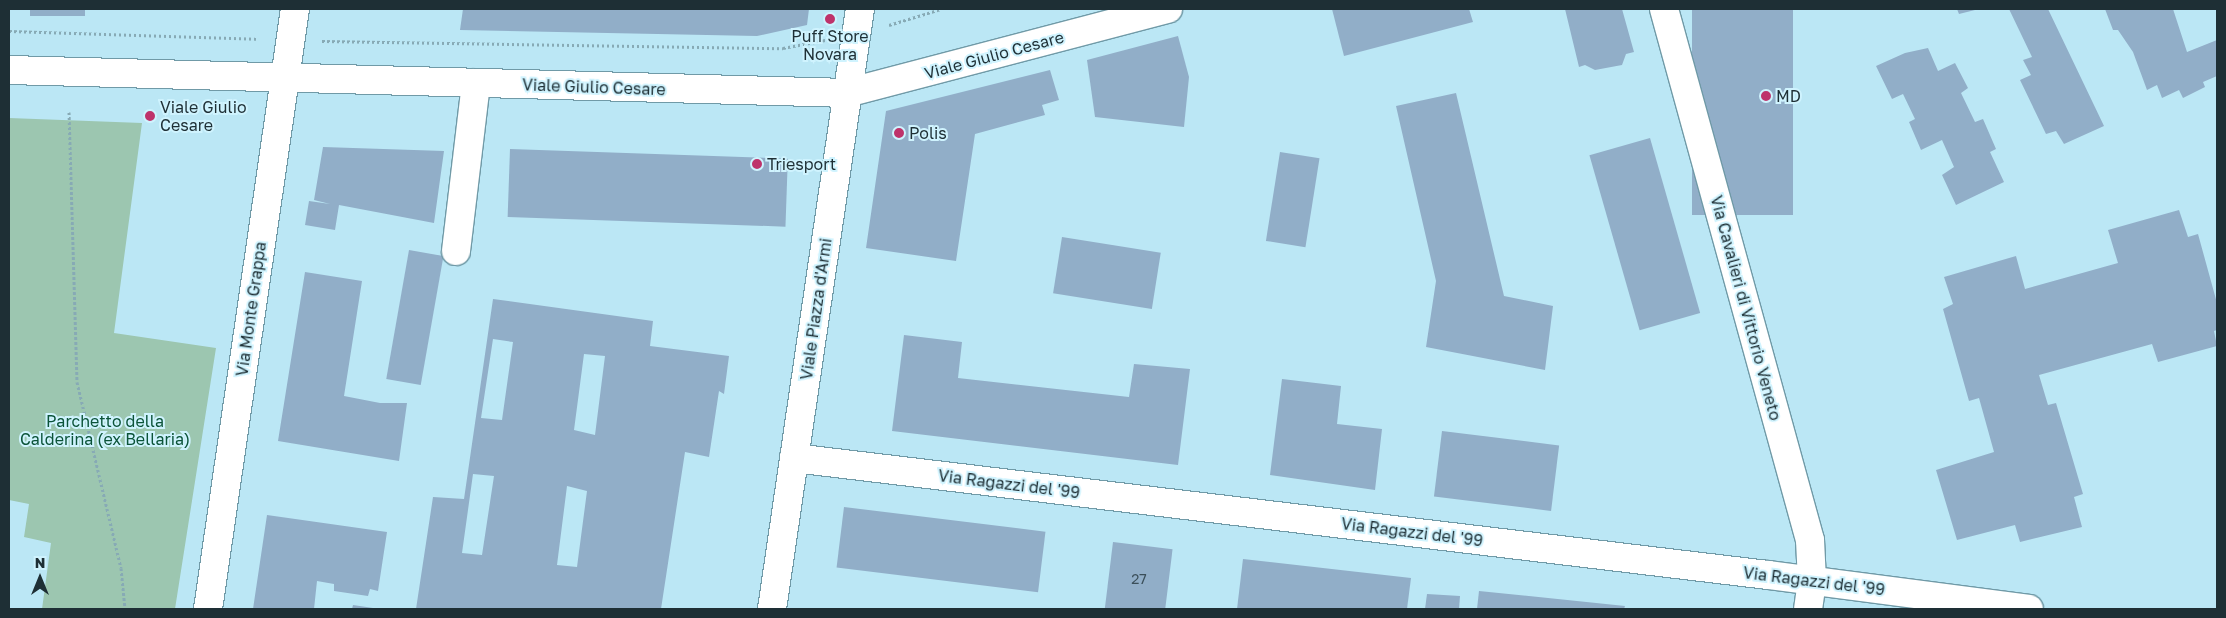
<!DOCTYPE html>
<html>
<head>
<meta charset="utf-8">
<style>
	body { margin:0 }
	#map { position:relative; width:2226px; height:618px; overflow:hidden; background:#bbe7f5; font-family:"Golos Text",sans-serif }
	div>[style] { position:absolute }
	[style*='--x'] { left:calc(var(--x)*1px); top:calc(var(--y)*1px); width:calc(var(--w)*1px); rotate:calc(var(--a)*1deg) }
	.green>* { inset:0; background:#9cc6b0 }
	.building>* { inset:0; background:#91aec8; transform-origin:0 0 }
	.path>* { height:3px; margin-top:-1.5px; transform-origin:0; background:repeating-linear-gradient(90deg,#87aab5 0 2.5px,transparent 0 5px) }
	.roads { filter:drop-shadow(1px 0 #709aa7) drop-shadow(-1px 0 #709aa7) drop-shadow(0 1px #709aa7) drop-shadow(0 -1px #709aa7) }
	.minor>* { height:28px; margin:-14px; padding:0 14px; transform-origin:14px; border-radius:14px; background:#fff }
	.major>* { height:28px; margin:-14px; padding:0 14px; transform-origin:14px; border-radius:14px; background:#fff }
	.dots>* { width:14px; height:14px; translate:-50% -50%; box-sizing:border-box; border:2px solid #cff3fe; border-radius:50% }
	span { translate:-50% -50%; white-space:nowrap; text-align:center; line-height:1.15; -webkit-text-stroke:4px #cff3fe; paint-order:stroke }
	.number-label { font-size:14px; color:#3b4f5a }
	.number-label span { -webkit-text-stroke-width:0 }
	.poi-label { font-size:16px; color:#1e2f35 }
	.left { translate:0 -50%; text-align:left }
	.street-label { font-size:16px; color:#1e2f35 }
	.park-label { font-size:16px; color:#0b5338 }
	.frame { position:absolute; inset:0; border:10px solid #1e2f35; pointer-events:none }
	.north { position:absolute; left:15px; top:553px; width:50px; height:50px; -webkit-text-stroke:4px #cff3fe; paint-order:stroke; rotate:0deg; font-size:14px; font-weight:700; line-height:20px; text-align:center; color:#1e2f35 }
	.north::after { content:''; display:block; margin:auto; width:18px; height:22px; background:#1e2f35; clip-path:polygon(50% 0,100% 100%,50% 72%,0 100%) }
</style>
</head>
<body>
<div id="map">
	<div class="green">
		<i style="clip-path:polygon(9px 118px,142px 123px,114px 333px,216px 348px,175px 609px,42px 609px,51px 543px,24px 537px,29px 504px,9px 500px)"></i>
	</div>
	<div class="building">
		<i style="left:30px;top:9px;width:55px;height:7px"></i>
		<i style="clip-path:polygon(463px 9px,809px 9px,807px 25px,757px 36px,460px 30px)"></i>
		<i style="clip-path:polygon(1332px 9px,1469px 9px,1473px 22px,1344px 56px)"></i>
		<i style="clip-path:polygon(1565px 9px,1622px 9px,1634px 52px,1626px 54px,1622px 65px,1595px 70px,1585px 65px,1579px 67px)"></i>
		<i style="left:1692px;top:9px;width:101px;height:206px"></i>
		<i style="clip-path:polygon(1957px 9px,1979px 9px,1959px 14px)"></i>
		<i style="clip-path:polygon(2009px 9px,2048px 9px,2104px 126px,2064px 144px,2056px 131px,2046px 134px,2020px 80px,2031px 75px,2023px 60px,2032px 57px)"></i>
		<i style="clip-path:polygon(2105px 9px,2173px 9px,2187px 52px,2217px 40px,2217px 76px,2203px 82px,2205px 87px,2183px 98px,2179px 90px,2162px 98px,2157px 85px,2147px 90px,2133px 52px,2118px 30px,2113px 30px)"></i>
		<i style="clip-path:polygon(1178px 36px,1189px 77px,1184px 127px,1095px 117px,1087px 60px)"></i>
		<i style="clip-path:polygon(1928px 48px,1938px 71px,1955px 63px,1968px 88px,1961px 93px,1975px 122px,1983px 119px,1996px 149px,1990px 152px,2004px 182px,1956px 205px,1942px 175px,1954px 167px,1942px 140px,1921px 150px,1909px 122px,1915px 119px,1903px 94px,1892px 99px,1876px 66px,1905px 53px)"></i>
		<i style="clip-path:polygon(1050px 70px,1059px 100px,1042px 105px,1045px 115px,975px 134px,956px 261px,866px 248px,886px 111px)"></i>
		<i style="clip-path:polygon(1456px 93px,1504px 296px,1553px 306px,1545px 370px,1426px 347px,1436px 281px,1396px 106px)"></i>
		<i style="left:1650px;top:138px;width:182px;height:63px;rotate:74deg"></i>
		<i style="clip-path:polygon(323px 147px,444px 151px,434px 223px,339px 205px,335px 230px,305px 225px,309px 201px,330px 204px,314px 200px)"></i>
		<i style="left:510px;top:149px;width:278px;height:68px;rotate:2deg"></i>
		<i style="left:1280px;top:152px;width:40px;height:90px;rotate:9deg"></i>
		<i style="clip-path:polygon(2179px 210px,2188px 237px,2198px 234px,2217px 303px,2217px 330px,2214px 331px,2217px 346px,2158px 362px,2152px 344px,2039px 375px,2048px 405px,2056px 403px,2083px 494px,2074px 497px,2082px 527px,2020px 542px,2015px 525px,1957px 540px,1936px 470px,1994px 452px,1979px 398px,1969px 401px,1943px 309px,1953px 304px,1944px 277px,2016px 256px,2025px 289px,2118px 263px,2108px 230px)"></i>
		<i style="left:1062px;top:237px;width:100px;height:57px;rotate:9deg"></i>
		<i style="left:409px;top:250px;width:35px;height:131px;rotate:10deg"></i>
		<i style="clip-path:polygon(305px 272px,362px 281px,344px 396px,380px 403px,407px 403px,399px 461px,278px 441px)"></i>
		<i style="clip-path:polygon(evenodd,493px 299px,653px 321px,650px 346px,729px 356px,724px 394px,719px 391px,709px 457px,685px 452px,661px 609px,416px 609px,433px 497px,464px 499px,493px 299px,493px 339px,513px 342px,502px 420px,481px 418px,493px 339px,493px 299px,584px 354px,605px 356px,595px 435px,574px 430px,584px 354px,493px 299px,473px 474px,494px 476px,482px 555px,462px 553px,473px 474px,493px 299px,567px 486px,587px 491px,577px 567px,557px 565px,567px 486px)"></i>
		<i style="clip-path:polygon(904px 335px,962px 342px,958px 378px,1129px 397px,1134px 364px,1190px 369px,1178px 465px,892px 431px)"></i>
		<i style="clip-path:polygon(1282px 379px,1341px 386px,1337px 424px,1382px 429px,1375px 490px,1270px 475px)"></i>
		<i style="left:1442px;top:431px;width:118px;height:66px;rotate:7deg"></i>
		<i style="left:844px;top:507px;width:203px;height:61px;rotate:7deg"></i>
		<i style="clip-path:polygon(267px 515px,387px 532px,378px 591px,370px 589px,368px 596px,334px 591px,334px 584px,317px 581px,314px 609px,253px 609px)"></i>
		<i style="left:1113px;top:542px;width:60px;height:68px;rotate:7deg"></i>
		<i style="clip-path:polygon(1243px 559px,1411px 578px,1407px 609px,1237px 609px)"></i>
		<i style="clip-path:polygon(1479px 591px,1625px 606px,1624px 609px,1477px 609px)"></i>
		<i style="clip-path:polygon(1427px 594px,1460px 596px,1459px 609px,1425px 609px)"></i>
		<i style="clip-path:polygon(353px 605px,373px 608px,372px 609px,352px 609px)"></i>
	</div>
	<div class="path">
		<i style="--x:889;--y:25;--w:54;--a:-17.1"></i>
		<i style="--x:9;--y:31;--w:249;--a:1.8"></i>
		<i style="--x:322;--y:41;--w:461;--a:0.9"></i>
		<i style="--x:783;--y:48;--w:43;--a:-10.8"></i>
		<i style="--x:69;--y:112;--w:270;--a:88.3"></i>
		<i style="--x:77;--y:382;--w:191;--a:76.7"></i>
		<i style="--x:121;--y:568;--w:41;--a:84.4"></i>
	</div>
	<div class="roads">
		<div class="minor">
			<i style="--x:1664;--y:9;--w:551;--a:74.63"></i>
			<i style="--x:1810;--y:540;--w:41;--a:87.2"></i>
			<i style="--x:1812;--y:581;--w:28;--a:98"></i>
			<i style="--x:456;--y:251;--w:169;--a:-83.2"></i>
			<i style="--x:794;--y:458;--w:981;--a:6.85"></i>
			<i style="--x:1768;--y:575;--w:263;--a:7.4"></i>
			<i style="--x:208;--y:609;--w:606;--a:-81.75"></i>
			<i style="--x:772;--y:609;--w:606;--a:-81.66"></i>
		</div>
		<div class="major">
			<i style="--x:9;--y:70;--w:838;--a:1.57"></i>
			<i style="--x:847;--y:93;--w:332;--a:-14.7"></i>
		</div>
	</div>
	<div class="dots">
		<i style="left:830px;top:19px;background:#be336b"></i>
		<i style="left:1766px;top:96px;background:#be336b"></i>
		<i style="left:150px;top:116px;background:#be336b"></i>
		<i style="left:899px;top:133px;background:#be336b"></i>
		<i style="left:757px;top:164px;background:#be336b"></i>
	</div>
	<div class="number-label">
		<span style="left:1139px;top:579px">27</span>
	</div>
	<div class="poi-label">
		<span style="left:830px;top:45px">Puff Store<br>Novara</span>
		<span class="left" style="left:1776px;top:96px">MD</span>
		<span class="left" style="left:160px;top:116px">Viale Giulio<br>Cesare</span>
		<span class="left" style="left:909px;top:133px">Polis</span>
		<span class="left" style="left:767px;top:164px">Triesport</span>
	</div>
	<div class="street-label">
		<span style="left:994px;top:55px;rotate:-15deg">Viale Giulio Cesare</span>
		<span style="left:594px;top:87px;rotate:2deg">Viale Giulio Cesare</span>
		<span style="left:1746px;top:308px;rotate:75deg">Via Cavalieri di Vittorio Veneto</span>
		<span style="left:251px;top:309px;rotate:-82deg">Via Monte Grappa</span>
		<span style="left:816px;top:309px;rotate:-82deg">Viale Piazza d'Armi</span>
		<span style="left:1009px;top:484px;rotate:7deg">Via Ragazzi del '99</span>
		<span style="left:1412px;top:532px;rotate:7deg">Via Ragazzi del '99</span>
		<span style="left:1814px;top:581px;rotate:7deg">Via Ragazzi del '99</span>
	</div>
	<div class="park-label">
		<span style="left:105px;top:430px">Parchetto della<br>Calderina (ex Bellaria)</span>
	</div>
	<div class="frame"></div>
	<div class="north">N</div>
</div>
</body>
</html>
